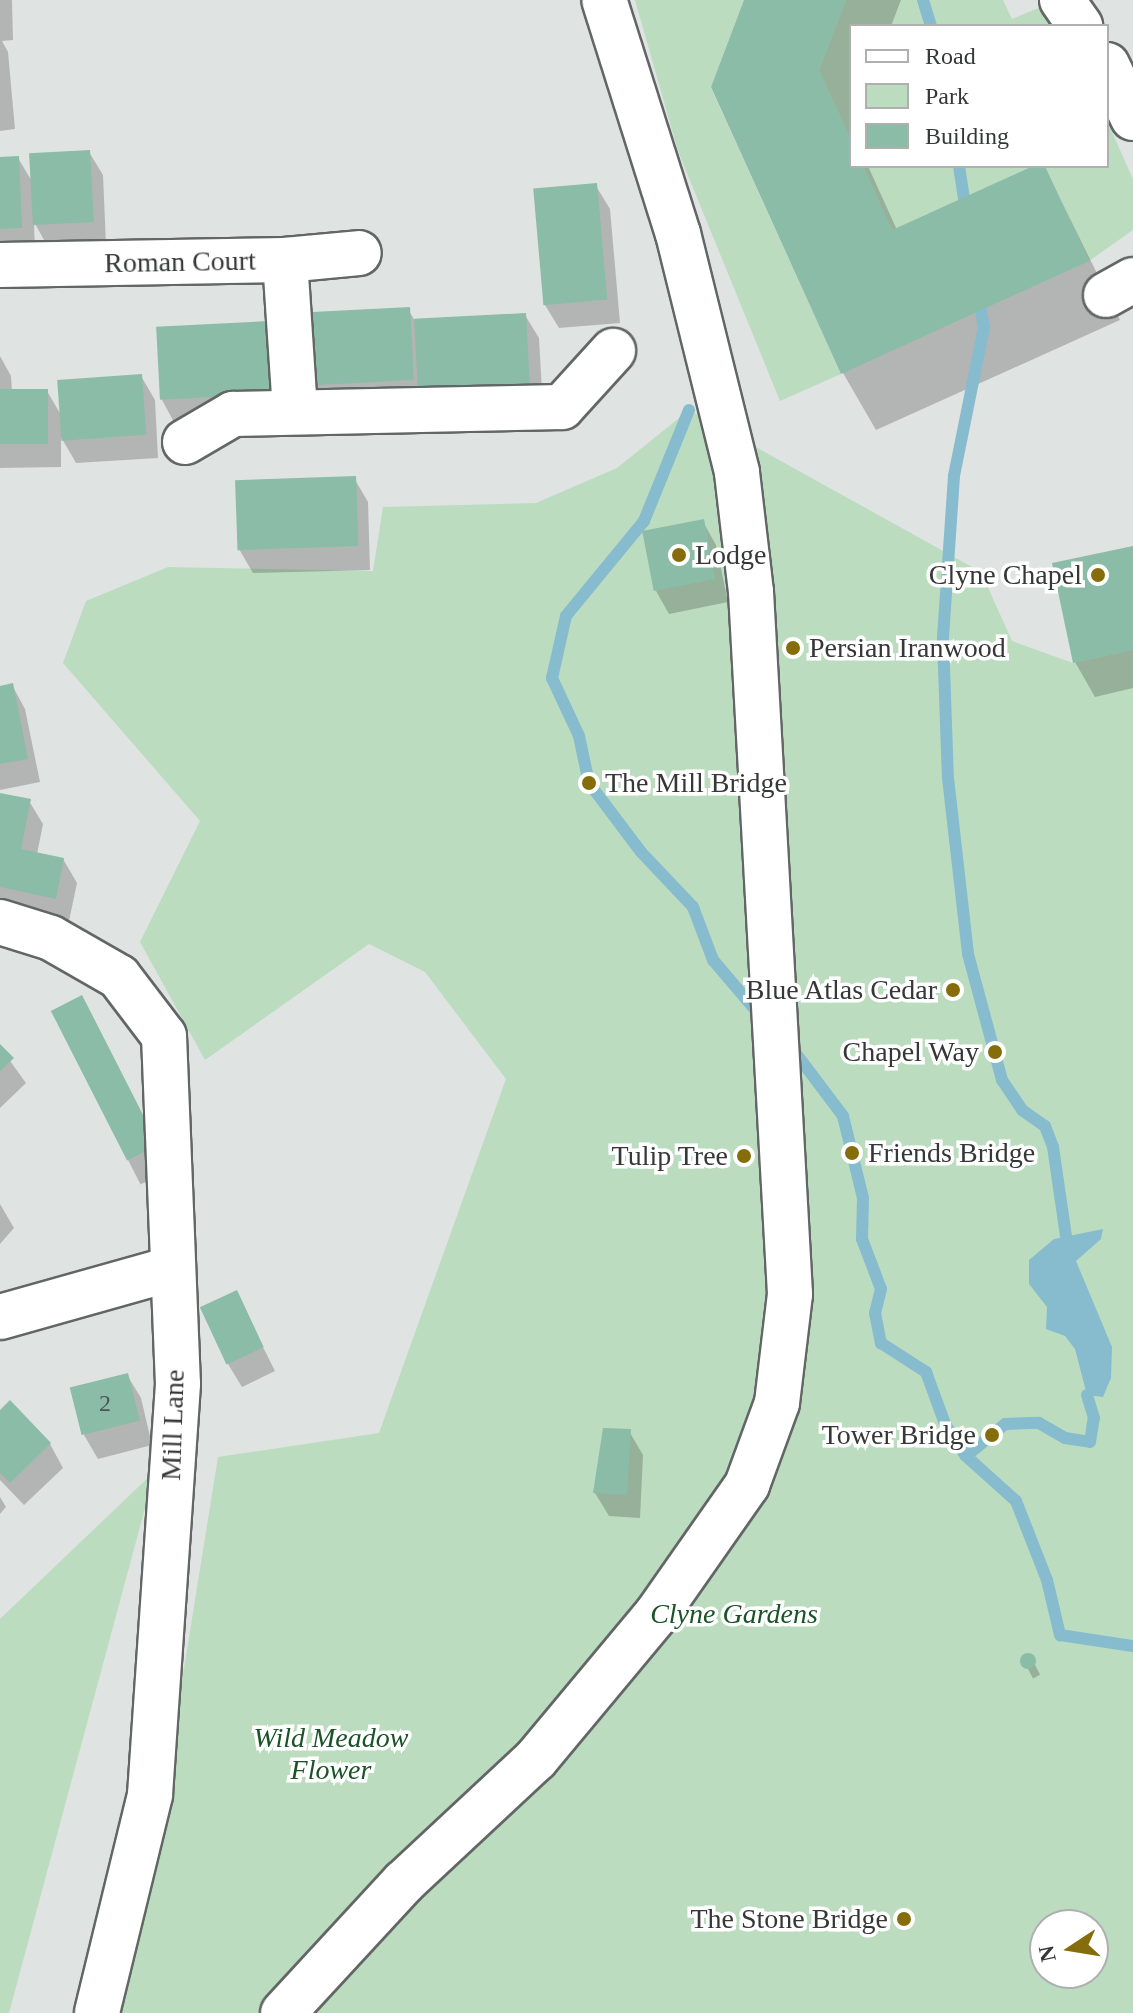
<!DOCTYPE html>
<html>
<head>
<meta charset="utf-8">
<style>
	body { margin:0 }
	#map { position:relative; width:1133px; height:2013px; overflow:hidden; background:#dfe3e2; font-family:"Times New Roman",serif }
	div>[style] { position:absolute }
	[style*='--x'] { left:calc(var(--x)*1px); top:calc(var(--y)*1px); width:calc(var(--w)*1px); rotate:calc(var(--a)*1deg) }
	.green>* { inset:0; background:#bcdcc0 }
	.water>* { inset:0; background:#87bccf }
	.shadow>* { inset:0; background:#0003; transform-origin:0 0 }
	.stream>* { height:12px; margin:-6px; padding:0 6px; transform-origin:6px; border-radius:6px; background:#87bccf }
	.building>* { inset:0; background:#8abca7; transform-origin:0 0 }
	.round { border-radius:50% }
	.roads { filter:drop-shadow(2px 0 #636666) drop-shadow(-2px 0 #636666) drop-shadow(0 2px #636666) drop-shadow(0 -2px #636666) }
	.minor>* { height:44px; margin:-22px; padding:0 22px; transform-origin:22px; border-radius:22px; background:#fff }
	.major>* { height:44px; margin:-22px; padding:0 22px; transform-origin:22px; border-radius:22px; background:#fff }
	.dots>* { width:22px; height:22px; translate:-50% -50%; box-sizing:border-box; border:4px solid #fff; border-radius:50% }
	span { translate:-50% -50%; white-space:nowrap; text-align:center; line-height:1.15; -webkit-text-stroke:7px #fff; paint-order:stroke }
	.number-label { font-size:24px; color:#4b5953 }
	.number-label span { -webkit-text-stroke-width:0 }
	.street-label { font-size:28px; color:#363837 }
	.poi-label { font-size:28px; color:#363837 }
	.left { translate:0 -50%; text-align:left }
	.right { translate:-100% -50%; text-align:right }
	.park-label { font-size:28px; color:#1b5328; font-style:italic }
	.legend { position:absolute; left:849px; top:24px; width:260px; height:144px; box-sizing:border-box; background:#fff; border:2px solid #afafaf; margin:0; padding:10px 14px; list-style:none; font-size:24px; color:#363837 }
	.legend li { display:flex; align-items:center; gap:16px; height:40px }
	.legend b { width:40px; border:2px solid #afafaf }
	.north { position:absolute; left:1029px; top:1909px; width:80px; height:80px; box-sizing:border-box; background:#fff; border:2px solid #afafaf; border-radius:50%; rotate:258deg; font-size:22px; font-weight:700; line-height:32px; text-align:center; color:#363837 }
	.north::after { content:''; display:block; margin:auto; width:28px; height:36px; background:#866d0b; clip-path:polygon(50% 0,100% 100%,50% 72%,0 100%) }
</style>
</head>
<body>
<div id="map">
	<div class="green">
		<i style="clip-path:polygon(635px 0,744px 0,711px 88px,841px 374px,780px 401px,678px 151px)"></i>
		<i style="clip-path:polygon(846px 0,1003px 0,1012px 19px,1041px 7px,1054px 26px,851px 26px,851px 140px,819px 70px)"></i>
		<i style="clip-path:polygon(1107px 121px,1133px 179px,1133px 230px,1089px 261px,1045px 166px,1107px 166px)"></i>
		<i style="clip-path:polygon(863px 166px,1033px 166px,892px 230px)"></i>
		<i style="clip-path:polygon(evenodd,689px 410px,981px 572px,1012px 641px,1073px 663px,1133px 650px,1133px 2013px,112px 2013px,163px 1799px,218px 1457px,379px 1433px,506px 1079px,425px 972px,369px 944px,205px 1060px,140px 942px,200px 821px,63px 663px,86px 601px,168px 567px,373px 571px,383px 507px,536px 503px,617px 468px,689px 410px,1045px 1925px,1093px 1925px,1093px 1973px,1045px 1973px,1045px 1925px)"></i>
		<i style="clip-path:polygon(155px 1471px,9px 2013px,0 2013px,0 1619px)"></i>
	</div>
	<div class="water">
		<i style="clip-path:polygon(1103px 1229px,1101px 1239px,1076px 1261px,1112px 1347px,1111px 1378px,1103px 1397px,1087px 1395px,1075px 1349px,1065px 1336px,1046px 1329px,1047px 1307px,1029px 1284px,1029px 1260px,1054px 1239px)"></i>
	</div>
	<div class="shadow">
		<i style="clip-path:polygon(0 0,12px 0,13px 40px,2px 41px,8px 52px,15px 129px,0 131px)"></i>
		<i style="clip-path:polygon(746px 0,901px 0,891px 26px,851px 26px,851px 166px,868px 166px,897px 230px,1044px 166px,1120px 320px,876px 430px,843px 373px)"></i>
		<i style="clip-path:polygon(89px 152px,103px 175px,106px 245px,48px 247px,34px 222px,35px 251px,0 253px,0 159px,18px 158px,33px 183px)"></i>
		<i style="clip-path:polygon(596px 186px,610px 209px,620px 323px,559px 328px,545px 305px)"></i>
		<i style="clip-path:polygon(408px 309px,415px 321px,525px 315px,539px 338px,543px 409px,317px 410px,304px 386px)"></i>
		<i style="clip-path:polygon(158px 329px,284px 417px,175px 424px,162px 400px)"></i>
		<i style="clip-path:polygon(0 356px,11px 376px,12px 391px,47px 391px,61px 415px,141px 376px,155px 400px,158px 458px,76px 463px,61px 437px,61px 467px,0 468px)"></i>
		<i style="clip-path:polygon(354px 478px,368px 502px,370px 570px,253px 573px,239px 549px)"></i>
		<i style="clip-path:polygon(703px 522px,716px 545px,728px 602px,669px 614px,656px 591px)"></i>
		<i style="clip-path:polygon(1133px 548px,1133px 688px,1095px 697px,1075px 662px)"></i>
		<i style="clip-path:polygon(12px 685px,25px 709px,40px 782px,0 790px,0 688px)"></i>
		<i style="clip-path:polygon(0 795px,29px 801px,43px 824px,37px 854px,63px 859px,77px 883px,69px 921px,0 907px)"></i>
		<i style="left:81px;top:997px;width:194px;height:32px;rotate:63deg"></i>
		<i style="clip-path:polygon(0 1047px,26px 1083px,0 1108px)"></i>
		<i style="clip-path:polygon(0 1204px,14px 1228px,0 1244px)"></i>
		<i style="clip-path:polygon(236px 1293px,275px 1371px,242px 1387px,228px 1364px)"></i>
		<i style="clip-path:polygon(127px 1375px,141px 1398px,152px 1445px,98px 1459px,84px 1435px)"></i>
		<i style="clip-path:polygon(10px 1403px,50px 1444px,63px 1468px,24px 1505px,0 1480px,0 1413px)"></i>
		<i style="clip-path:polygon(629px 1431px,643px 1455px,640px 1518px,609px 1516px,595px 1493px)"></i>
		<i style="clip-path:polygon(0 1497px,6px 1507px,0 1514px)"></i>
		<i style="left:1031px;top:1657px;width:20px;height:8px;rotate:63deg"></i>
	</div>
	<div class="stream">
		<i style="--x:923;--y:0;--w:27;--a:73"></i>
		<i style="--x:959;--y:166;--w:47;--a:81.3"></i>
		<i style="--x:979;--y:297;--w:30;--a:81"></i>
		<i style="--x:984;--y:327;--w:152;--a:101.4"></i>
		<i style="--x:954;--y:476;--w:162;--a:93.9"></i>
		<i style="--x:943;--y:638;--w:140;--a:88"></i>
		<i style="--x:948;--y:778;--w:177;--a:83.5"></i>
		<i style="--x:968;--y:954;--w:131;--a:74.9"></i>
		<i style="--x:1002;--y:1080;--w:36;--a:56"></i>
		<i style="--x:1022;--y:1110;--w:28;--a:35"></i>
		<i style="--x:1045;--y:1126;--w:22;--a:69"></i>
		<i style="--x:1053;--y:1147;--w:90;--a:81.7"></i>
		<i style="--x:689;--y:410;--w:120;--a:112.1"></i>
		<i style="--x:644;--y:521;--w:123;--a:129.4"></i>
		<i style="--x:566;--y:616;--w:64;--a:102.7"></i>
		<i style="--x:552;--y:678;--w:64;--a:65"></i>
		<i style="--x:579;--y:736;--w:48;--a:78"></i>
		<i style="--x:589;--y:783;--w:86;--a:53"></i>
		<i style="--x:641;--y:852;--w:76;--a:46.6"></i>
		<i style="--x:693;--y:907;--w:57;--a:69.3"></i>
		<i style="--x:713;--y:960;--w:77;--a:49.7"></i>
		<i style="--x:788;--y:1043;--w:91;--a:53"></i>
		<i style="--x:843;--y:1116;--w:84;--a:76.3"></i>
		<i style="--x:863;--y:1198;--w:41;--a:91.4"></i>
		<i style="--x:862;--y:1239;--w:53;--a:69.2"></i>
		<i style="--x:881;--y:1289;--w:25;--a:104"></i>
		<i style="--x:875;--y:1313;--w:31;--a:79"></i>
		<i style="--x:881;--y:1343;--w:54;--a:32.8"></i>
		<i style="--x:926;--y:1372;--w:55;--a:69.9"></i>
		<i style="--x:945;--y:1424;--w:38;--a:57"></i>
		<i style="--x:966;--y:1456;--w:67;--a:42"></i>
		<i style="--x:1016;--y:1501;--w:85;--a:68.6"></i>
		<i style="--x:1047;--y:1580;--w:57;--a:76.7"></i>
		<i style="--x:1060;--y:1635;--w:74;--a:8.6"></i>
		<i style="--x:966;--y:1456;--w:50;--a:-39.4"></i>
		<i style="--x:1005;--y:1424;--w:34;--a:-2"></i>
		<i style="--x:1039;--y:1423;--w:30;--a:30"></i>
		<i style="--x:1065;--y:1438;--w:25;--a:9"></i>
		<i style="--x:1090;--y:1442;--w:24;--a:-81"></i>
		<i style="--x:1094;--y:1418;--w:24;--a:-107"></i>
	</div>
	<div class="building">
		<i style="clip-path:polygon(744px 0,846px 0,819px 70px,851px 140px,851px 166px,863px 166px,892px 230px,1033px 166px,1045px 166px,1089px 261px,841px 374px,711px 87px)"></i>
		<i style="left:90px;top:150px;width:72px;height:61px;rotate:87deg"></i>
		<i style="clip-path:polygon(19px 156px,22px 228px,0 229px,0 157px)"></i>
		<i style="left:597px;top:183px;width:117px;height:64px;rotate:85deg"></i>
		<i style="left:410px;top:307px;width:73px;height:112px;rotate:87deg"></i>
		<i style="left:526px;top:313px;width:73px;height:112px;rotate:87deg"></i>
		<i style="left:268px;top:321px;width:73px;height:112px;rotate:87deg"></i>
		<i style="left:142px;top:374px;width:61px;height:85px;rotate:86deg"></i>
		<i style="left:48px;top:389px;width:55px;height:48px;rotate:90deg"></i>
		<i style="left:356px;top:476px;width:70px;height:121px;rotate:88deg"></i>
		<i style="left:704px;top:519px;width:61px;height:63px;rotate:79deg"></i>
		<i style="clip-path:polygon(1133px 546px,1133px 650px,1073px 663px,1052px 563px)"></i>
		<i style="clip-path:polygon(13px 683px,28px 759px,0 764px,0 686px)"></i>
		<i style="clip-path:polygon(0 793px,31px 799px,21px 849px,64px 858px,56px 899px,0 887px)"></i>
		<i style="left:82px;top:995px;width:168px;height:35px;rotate:63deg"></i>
		<i style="clip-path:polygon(0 1044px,14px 1058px,0 1071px)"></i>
		<i style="left:237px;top:1290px;width:63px;height:41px;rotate:65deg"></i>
		<i style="left:128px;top:1373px;width:49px;height:60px;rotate:76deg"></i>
		<i style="clip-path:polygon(10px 1400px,51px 1443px,10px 1483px,0 1473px,0 1410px)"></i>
		<i style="clip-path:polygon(603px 1428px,631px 1429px,627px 1495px,593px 1493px)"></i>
		<i class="round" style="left:1020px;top:1653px;width:16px;height:16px"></i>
	</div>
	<div class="roads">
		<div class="minor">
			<i style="--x:285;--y:260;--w:150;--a:86.2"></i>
			<i style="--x:0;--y:265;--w:285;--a:-1"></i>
			<i style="--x:285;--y:260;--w:74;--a:-5.4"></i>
			<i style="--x:1106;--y:295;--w:31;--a:-29"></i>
			<i style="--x:185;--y:442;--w:56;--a:-30.3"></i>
			<i style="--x:233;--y:414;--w:329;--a:-1.2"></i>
			<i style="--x:562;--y:407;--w:76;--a:-47.7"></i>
			<i style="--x:0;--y:922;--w:53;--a:17.4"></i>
			<i style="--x:51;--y:938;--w:78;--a:29.8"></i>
			<i style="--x:119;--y:977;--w:74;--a:52.7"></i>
			<i style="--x:164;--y:1036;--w:348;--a:87.7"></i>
			<i style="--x:178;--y:1384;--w:412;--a:93.9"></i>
			<i style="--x:150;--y:1795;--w:224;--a:103.7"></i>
			<i style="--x:0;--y:1317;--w:178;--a:-15.7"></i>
			<i style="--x:283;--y:2013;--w:178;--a:-47.3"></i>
			<i style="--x:404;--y:1882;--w:180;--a:-43"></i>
			<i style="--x:536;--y:1759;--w:187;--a:-50.2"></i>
			<i style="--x:656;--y:1615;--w:159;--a:-55"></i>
			<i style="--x:747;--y:1485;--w:87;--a:-69.9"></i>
			<i style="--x:777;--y:1403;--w:110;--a:-83.2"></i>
			<i style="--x:790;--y:1294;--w:703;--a:-93.18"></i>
			<i style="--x:751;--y:592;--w:121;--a:-96.7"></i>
			<i style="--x:737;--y:472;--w:245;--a:-103.9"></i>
			<i style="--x:678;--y:234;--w:245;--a:-107.5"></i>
		</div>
		<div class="major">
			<i style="--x:1062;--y:0;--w:32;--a:55"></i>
			<i style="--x:1107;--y:65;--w:59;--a:63.9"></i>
		</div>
	</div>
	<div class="dots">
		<i style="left:679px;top:555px;background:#866d0b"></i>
		<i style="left:1098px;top:575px;background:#866d0b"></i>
		<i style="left:793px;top:648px;background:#866d0b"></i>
		<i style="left:589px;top:783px;background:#866d0b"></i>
		<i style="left:953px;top:990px;background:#866d0b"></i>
		<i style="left:995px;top:1052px;background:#866d0b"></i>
		<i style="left:852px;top:1153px;background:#866d0b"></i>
		<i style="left:744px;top:1156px;background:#866d0b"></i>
		<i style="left:992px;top:1435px;background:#866d0b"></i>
		<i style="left:904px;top:1919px;background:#866d0b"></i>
	</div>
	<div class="number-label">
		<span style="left:105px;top:1404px">2</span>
	</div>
	<div class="street-label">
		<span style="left:180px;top:262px;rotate:-1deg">Roman Court</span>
		<span style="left:173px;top:1425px;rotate:-88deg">Mill Lane</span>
	</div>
	<div class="poi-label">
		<span class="left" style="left:695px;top:555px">Lodge</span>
		<span class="right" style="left:1082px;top:575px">Clyne Chapel</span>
		<span class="left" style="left:809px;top:648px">Persian Iranwood</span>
		<span class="left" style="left:605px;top:783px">The Mill Bridge</span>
		<span class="right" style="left:937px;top:990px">Blue Atlas Cedar</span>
		<span class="right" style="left:979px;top:1052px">Chapel Way</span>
		<span class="left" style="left:868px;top:1153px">Friends Bridge</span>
		<span class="right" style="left:728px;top:1156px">Tulip Tree</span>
		<span class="right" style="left:976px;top:1435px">Tower Bridge</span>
		<span class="right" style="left:888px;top:1919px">The Stone Bridge</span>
	</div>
	<div class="park-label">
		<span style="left:734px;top:1614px">Clyne Gardens</span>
		<span style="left:331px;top:1754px">Wild Meadow<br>Flower</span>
	</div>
	<ul class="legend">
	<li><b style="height:10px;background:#fff"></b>Road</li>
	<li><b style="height:22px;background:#bcdcc0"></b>Park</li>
	<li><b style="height:22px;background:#8abca7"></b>Building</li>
	</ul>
	<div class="north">N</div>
</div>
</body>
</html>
